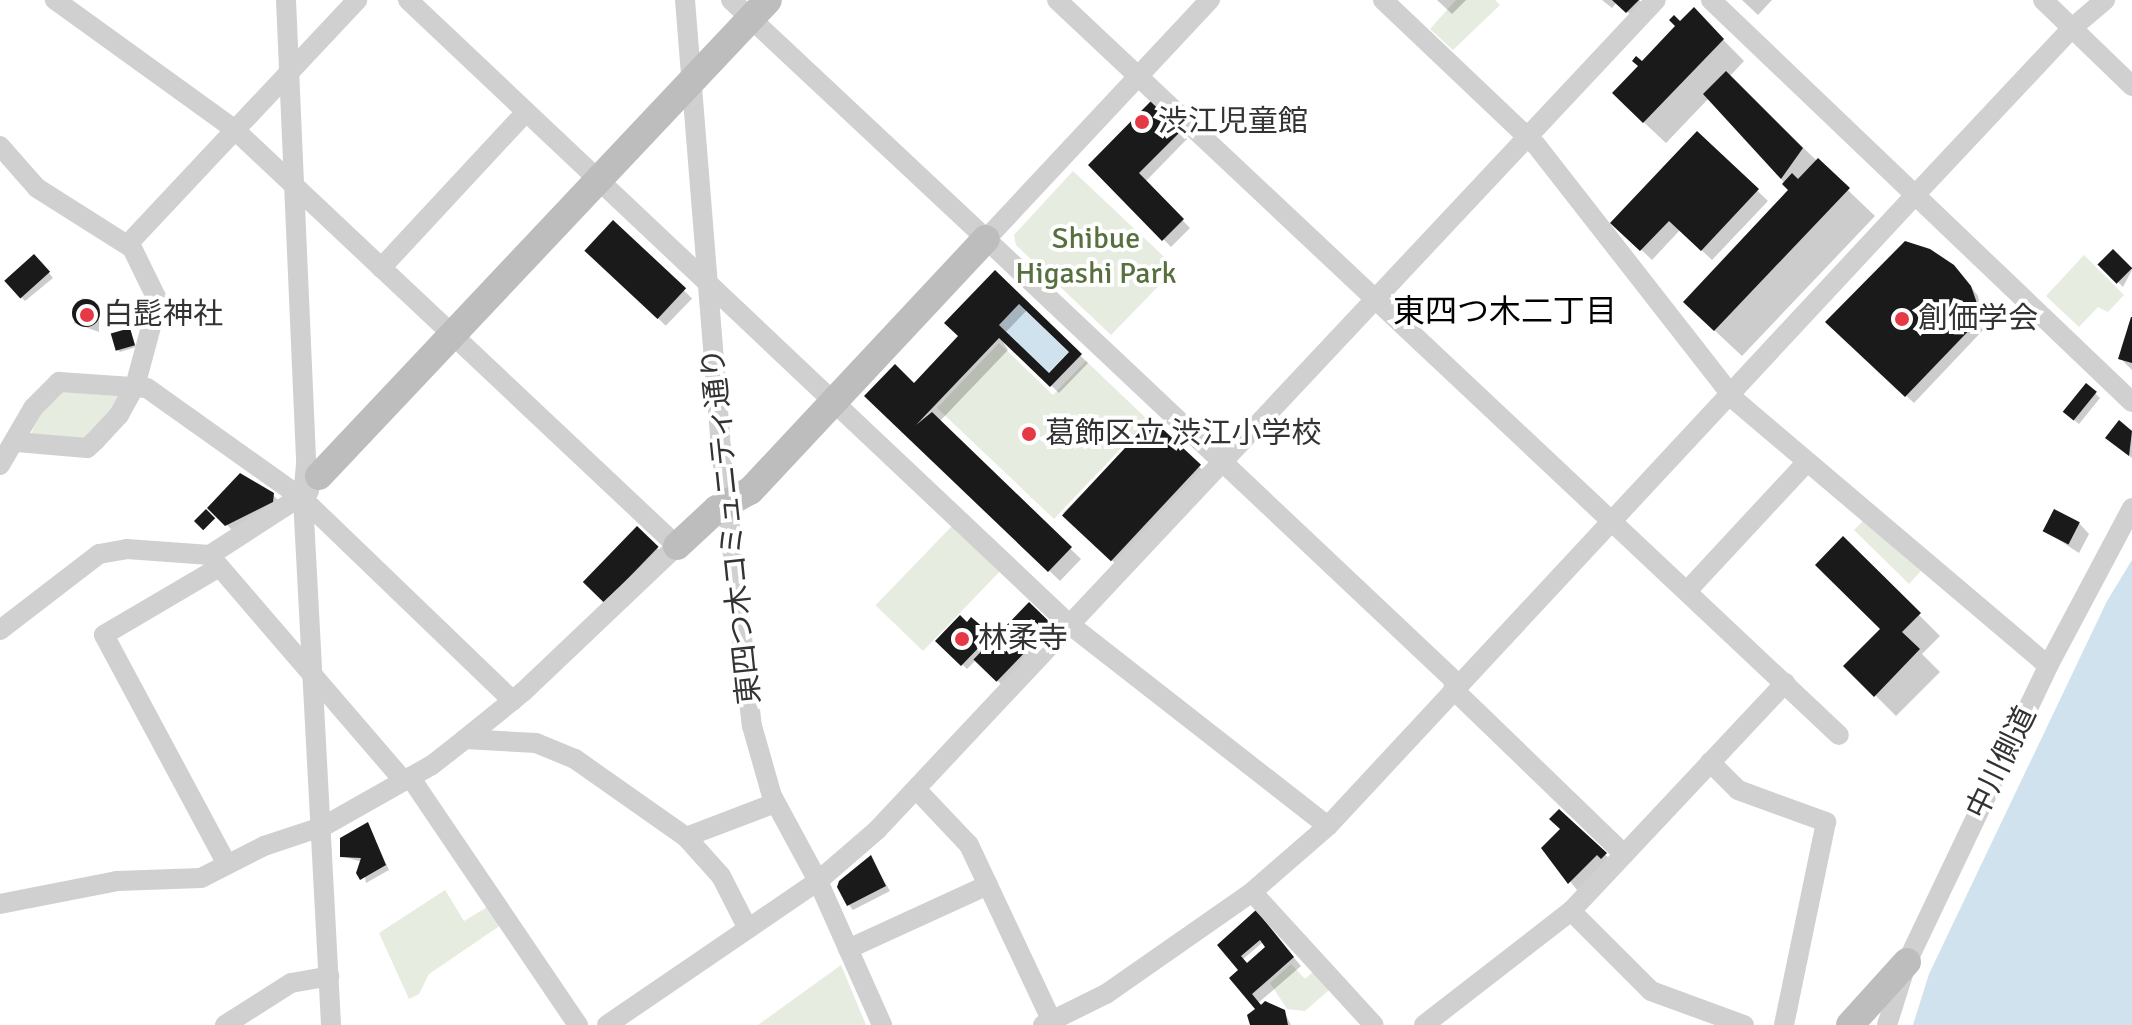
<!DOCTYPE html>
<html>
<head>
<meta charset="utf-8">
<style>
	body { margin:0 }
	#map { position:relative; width:2132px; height:1025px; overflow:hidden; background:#fff; font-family:Signika,"Noto Sans JP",sans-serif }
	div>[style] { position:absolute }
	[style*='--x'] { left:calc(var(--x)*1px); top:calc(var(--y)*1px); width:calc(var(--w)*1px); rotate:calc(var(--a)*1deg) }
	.green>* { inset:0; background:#e6ecdf; transform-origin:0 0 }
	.water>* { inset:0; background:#cfe2ee; transform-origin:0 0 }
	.shadow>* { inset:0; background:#0003; transform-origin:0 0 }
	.building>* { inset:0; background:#1a1a1a; transform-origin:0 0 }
	.round { border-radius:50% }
	.street>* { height:20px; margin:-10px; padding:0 10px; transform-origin:10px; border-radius:10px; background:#d0d0d0 }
	.secondary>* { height:28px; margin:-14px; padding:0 14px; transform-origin:14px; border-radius:14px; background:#bdbdbd }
	.dots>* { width:22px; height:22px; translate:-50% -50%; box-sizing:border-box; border:4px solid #fff; border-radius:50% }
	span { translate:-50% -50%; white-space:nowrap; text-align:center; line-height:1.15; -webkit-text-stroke:8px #fff; paint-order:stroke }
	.poi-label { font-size:30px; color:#333 }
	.left { translate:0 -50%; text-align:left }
	.park-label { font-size:30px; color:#56703f }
	.street-label { font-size:30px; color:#333 }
	.neighbourhood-label { font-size:32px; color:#000 }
</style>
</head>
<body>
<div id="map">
	<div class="green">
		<i style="clip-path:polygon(1456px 0,1495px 0,1500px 5px,1453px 50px,1430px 29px)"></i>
		<i style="clip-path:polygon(1073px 171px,1176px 268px,1111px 335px,1016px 245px,1014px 235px)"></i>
		<i style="clip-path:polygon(2084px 255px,2124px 295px,2108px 312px,2098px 307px,2079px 327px,2046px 296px)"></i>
		<i style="clip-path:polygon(999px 343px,1053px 395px,1086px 361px,1148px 420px,1054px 519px,937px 408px)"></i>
		<i style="clip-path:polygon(63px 392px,119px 396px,122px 402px,84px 442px,31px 434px,40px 414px)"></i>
		<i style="clip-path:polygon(1863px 521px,1921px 571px,1909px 584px,1854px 530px)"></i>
		<i style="left:952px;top:526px;width:66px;height:110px;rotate:44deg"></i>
		<i style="clip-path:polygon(445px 890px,464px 921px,489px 906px,501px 925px,429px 974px,419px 994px,409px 999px,379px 933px)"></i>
		<i style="clip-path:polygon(1291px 964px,1305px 979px,1313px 972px,1329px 990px,1305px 1011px,1287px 1009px,1270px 983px)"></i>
		<i style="clip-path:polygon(841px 965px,866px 1025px,758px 1025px)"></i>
	</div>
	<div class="water">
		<i style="left:1019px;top:304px;width:69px;height:29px;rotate:44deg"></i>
		<i style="clip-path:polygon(2132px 560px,2132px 1025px,1913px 1025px,1929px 974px,2107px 601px)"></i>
	</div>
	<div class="shadow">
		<i style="clip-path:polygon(1437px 0,1466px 0,1452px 14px)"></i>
		<i style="clip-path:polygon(1602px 0,1639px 0,1647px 7px,1635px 19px,1617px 2px,1612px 8px)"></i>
		<i style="clip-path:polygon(1742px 0,1772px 0,1758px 15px)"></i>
		<i style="clip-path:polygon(1694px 10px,1744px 61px,1729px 77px,1875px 216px,1742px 356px,1712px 328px,1791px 190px,1709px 98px,1666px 143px,1636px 115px,1642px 64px)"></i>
		<i style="clip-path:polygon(1151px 104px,1187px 139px,1145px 182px,1190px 228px,1171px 247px,1091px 165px)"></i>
		<i style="clip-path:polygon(1698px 134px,1768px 201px,1712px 260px,1680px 230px,1652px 260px,1613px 223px)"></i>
		<i style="left:613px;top:222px;width:110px;height:38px;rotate:44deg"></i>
		<i style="clip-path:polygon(2113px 252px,2132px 270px,2123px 287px,2100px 264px)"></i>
		<i style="clip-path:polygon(39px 261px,53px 278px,25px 301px,20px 296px)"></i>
		<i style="clip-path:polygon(evenodd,995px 273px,1088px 363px,1059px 393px,998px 334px,1008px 350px,939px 422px,1081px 559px,1060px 581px,867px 396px,914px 386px,961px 337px,995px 273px,1027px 310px,1072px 352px,1049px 376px,1005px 333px,1027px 310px)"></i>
		<i style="clip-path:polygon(1962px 275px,1978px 296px,1985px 328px,1914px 403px,1828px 322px)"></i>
		<i style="clip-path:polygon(82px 298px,99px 305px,99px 332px,74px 323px)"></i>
		<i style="clip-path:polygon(2132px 321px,2132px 370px,2121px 359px)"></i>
		<i style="clip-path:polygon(131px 332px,136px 347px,120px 352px,118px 350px)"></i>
		<i style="clip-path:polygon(2095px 393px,2100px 398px,2079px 424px,2070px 417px)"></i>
		<i style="left:1152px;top:421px;width:79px;height:128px;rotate:44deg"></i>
		<i style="clip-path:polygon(2119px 423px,2132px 433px,2132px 458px,2115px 445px)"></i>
		<i style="clip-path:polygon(273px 495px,281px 503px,234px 532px,210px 508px)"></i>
		<i style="clip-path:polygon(2079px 523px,2089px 534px,2079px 553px,2045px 531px)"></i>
		<i style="clip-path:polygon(637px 528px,665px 556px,613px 609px)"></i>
		<i style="clip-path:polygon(1843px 539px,1940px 636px,1922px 654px,1940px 672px,1896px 716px,1846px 666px,1883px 629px)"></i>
		<i style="clip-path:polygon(1029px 604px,1055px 630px,1002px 685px,976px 660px,967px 669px,938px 641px,972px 619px,988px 635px,983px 639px,989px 645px)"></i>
		<i style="clip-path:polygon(1559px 811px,1613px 862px,1577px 890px,1544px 848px,1562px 829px)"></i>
		<i style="clip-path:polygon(368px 824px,389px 870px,366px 883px,362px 862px,342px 856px)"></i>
		<i style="clip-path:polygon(871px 858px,890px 891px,853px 910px,849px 905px)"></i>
		<i style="clip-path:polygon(evenodd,1256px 913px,1301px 966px,1258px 1003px,1284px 1011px,1291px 1025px,1252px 1025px,1258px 1009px,1241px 970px,1219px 945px,1256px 913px,1263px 942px,1268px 947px,1247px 965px,1242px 960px,1263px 942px)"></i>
	</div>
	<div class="building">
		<i style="clip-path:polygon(1612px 0,1639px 0,1626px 13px)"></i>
		<i style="clip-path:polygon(1694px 7px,1724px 39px,1643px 123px,1612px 93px,1638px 66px,1632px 61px,1636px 56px,1642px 61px,1675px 26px,1669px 20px,1674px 15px,1680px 21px)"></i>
		<i style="clip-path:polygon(1726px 71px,1803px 148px,1781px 179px,1703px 94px)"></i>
		<i style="clip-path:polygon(1151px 101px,1181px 131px,1139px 173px,1184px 219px,1162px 241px,1088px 165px)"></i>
		<i style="clip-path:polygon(1697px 131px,1759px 189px,1701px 251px,1669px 221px,1640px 251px,1610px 223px)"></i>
		<i style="clip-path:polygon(1818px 158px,1850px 188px,1714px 331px,1683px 302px,1788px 190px,1782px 184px,1792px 173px,1798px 179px)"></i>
		<i style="left:613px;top:220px;width:100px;height:42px;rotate:43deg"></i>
		<i style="clip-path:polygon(1905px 241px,1930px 249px,1954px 265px,1971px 286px,1980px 312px,1978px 321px,1905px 397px,1825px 322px)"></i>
		<i style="left:2113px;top:249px;width:27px;height:22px;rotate:45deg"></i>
		<i style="left:34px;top:254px;width:24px;height:40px;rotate:48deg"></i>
		<i style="clip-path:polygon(evenodd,995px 270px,1082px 354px,1050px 387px,999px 338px,916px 425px,932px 412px,1072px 547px,1048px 572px,864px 396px,895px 364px,914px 383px,958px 336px,944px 323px,995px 270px,1019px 304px,1069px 352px,1049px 373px,999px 325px,1019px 304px)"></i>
		<i class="round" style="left:72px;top:299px;width:28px;height:28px"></i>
		<i style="left:132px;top:306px;width:18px;height:15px;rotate:71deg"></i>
		<i style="clip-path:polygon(2131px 317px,2132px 317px,2132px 363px,2118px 359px)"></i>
		<i style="left:130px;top:328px;width:18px;height:20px;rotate:74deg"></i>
		<i style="left:2086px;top:383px;width:14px;height:37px;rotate:39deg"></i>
		<i style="left:1152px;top:419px;width:67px;height:132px;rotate:43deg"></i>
		<i style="clip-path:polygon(2119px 420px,2132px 431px,2129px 456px,2105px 438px)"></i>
		<i style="clip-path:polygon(240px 473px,274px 493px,273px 502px,225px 526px,207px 508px)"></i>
		<i style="left:206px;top:509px;width:13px;height:17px;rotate:45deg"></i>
		<i style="left:2054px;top:509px;width:29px;height:25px;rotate:27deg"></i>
		<i style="left:637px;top:526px;width:30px;height:78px;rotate:44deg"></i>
		<i style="clip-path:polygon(1843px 536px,1921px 613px,1902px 632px,1920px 649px,1874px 697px,1843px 666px,1880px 629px,1815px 565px)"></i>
		<i style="left:1029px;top:602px;width:32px;height:80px;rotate:44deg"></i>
		<i style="clip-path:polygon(960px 615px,967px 622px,971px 617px,985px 629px,980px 633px,986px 640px,961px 666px,935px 641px)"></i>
		<i style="clip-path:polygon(1559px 809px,1607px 853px,1601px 859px,1597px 855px,1568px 884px,1541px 848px,1560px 829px,1549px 819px)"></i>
		<i style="clip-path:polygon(368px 822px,386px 865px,360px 880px,356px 873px,361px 858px,340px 857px,340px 838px)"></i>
		<i style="clip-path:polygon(871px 855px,886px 886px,847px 906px,837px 887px,839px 881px)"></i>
		<i style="clip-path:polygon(evenodd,1256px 910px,1294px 957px,1252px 994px,1261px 1005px,1265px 1001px,1285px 1010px,1288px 1025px,1250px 1025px,1247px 1015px,1255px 1009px,1229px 978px,1238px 970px,1217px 945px,1256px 910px,1260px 940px,1265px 947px,1247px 963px,1241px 956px,1260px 940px)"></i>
	</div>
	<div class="street">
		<i style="--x:286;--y:0;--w:464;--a:87.5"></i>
		<i style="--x:306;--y:464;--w:35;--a:95"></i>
		<i style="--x:303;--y:499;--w:527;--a:86.95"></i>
		<i style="--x:408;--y:0;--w:909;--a:43.35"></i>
		<i style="--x:1069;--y:624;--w:328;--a:38"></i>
		<i style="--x:685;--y:0;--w:439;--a:85.4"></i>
		<i style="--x:720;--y:438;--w:290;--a:83.7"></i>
		<i style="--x:752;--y:726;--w:73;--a:74.1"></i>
		<i style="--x:772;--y:796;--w:97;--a:61.6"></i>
		<i style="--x:818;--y:881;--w:158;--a:66"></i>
		<i style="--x:731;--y:0;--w:349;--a:43.1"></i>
		<i style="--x:986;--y:239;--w:328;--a:-46.9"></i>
		<i style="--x:1057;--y:0;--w:1073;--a:43.23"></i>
		<i style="--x:1383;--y:0;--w:211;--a:43.5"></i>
		<i style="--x:1536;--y:145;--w:325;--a:52"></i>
		<i style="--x:1736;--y:401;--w:409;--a:40.3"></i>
		<i style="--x:1711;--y:0;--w:582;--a:43.68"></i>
		<i style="--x:2043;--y:0;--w:124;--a:44"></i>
		<i style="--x:0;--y:146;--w:56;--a:48.6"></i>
		<i style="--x:37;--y:188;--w:112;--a:32.3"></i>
		<i style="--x:132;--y:248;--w:59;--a:63.9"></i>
		<i style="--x:158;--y:301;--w:88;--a:105.1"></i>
		<i style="--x:135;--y:386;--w:33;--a:119"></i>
		<i style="--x:119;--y:415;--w:34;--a:133"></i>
		<i style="--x:96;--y:440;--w:12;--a:138"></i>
		<i style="--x:87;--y:448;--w:71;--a:-175.2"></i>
		<i style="--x:986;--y:239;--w:649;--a:43.31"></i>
		<i style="--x:128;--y:244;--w:335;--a:-46.8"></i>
		<i style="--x:381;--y:268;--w:213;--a:-47.1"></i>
		<i style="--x:0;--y:465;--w:66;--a:-59.9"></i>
		<i style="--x:33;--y:408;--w:37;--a:-45"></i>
		<i style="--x:59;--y:382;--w:88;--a:3.9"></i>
		<i style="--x:147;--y:388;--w:191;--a:35.4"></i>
		<i style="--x:303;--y:499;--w:291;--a:43.9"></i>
		<i style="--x:212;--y:558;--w:294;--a:49.3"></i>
		<i style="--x:216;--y:569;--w:130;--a:149.5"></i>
		<i style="--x:104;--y:635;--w:260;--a:61.8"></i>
		<i style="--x:1687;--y:591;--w:176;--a:-47.1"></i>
		<i style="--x:0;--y:630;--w:125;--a:-37.5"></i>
		<i style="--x:99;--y:554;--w:28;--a:-10"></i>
		<i style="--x:127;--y:549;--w:83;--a:4.1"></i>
		<i style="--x:210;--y:555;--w:118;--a:-32.9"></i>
		<i style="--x:1453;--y:689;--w:238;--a:44"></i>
		<i style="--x:465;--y:739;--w:71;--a:3.2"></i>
		<i style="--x:536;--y:743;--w:42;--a:22.3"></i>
		<i style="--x:575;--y:759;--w:136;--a:35.1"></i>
		<i style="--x:686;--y:837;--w:52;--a:48.1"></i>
		<i style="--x:721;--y:876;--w:57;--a:63"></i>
		<i style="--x:1710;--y:762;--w:40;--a:45"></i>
		<i style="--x:1738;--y:790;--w:94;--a:20"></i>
		<i style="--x:1826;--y:822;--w:207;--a:101.7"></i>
		<i style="--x:410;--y:777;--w:300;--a:55.9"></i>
		<i style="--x:916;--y:789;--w:77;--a:46.6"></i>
		<i style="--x:969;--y:845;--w:195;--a:64.8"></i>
		<i style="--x:686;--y:837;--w:95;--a:-20.9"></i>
		<i style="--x:1252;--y:892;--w:101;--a:-41"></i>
		<i style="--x:1328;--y:826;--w:865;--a:-47.06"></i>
		<i style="--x:1917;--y:193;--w:225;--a:-46.8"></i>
		<i style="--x:2071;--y:29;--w:45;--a:-40.5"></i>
		<i style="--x:0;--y:904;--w:119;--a:-11.1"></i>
		<i style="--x:117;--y:881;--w:84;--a:-2"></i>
		<i style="--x:201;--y:878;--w:71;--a:-26.9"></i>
		<i style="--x:264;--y:846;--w:63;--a:-18.4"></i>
		<i style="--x:324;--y:826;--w:124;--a:-29.5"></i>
		<i style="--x:432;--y:765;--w:42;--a:-38.2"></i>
		<i style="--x:465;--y:739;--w:75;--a:-39"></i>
		<i style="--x:523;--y:692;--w:212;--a:-43.5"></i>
		<i style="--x:677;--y:546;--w:608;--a:-136.73"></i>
		<i style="--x:234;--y:129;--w:221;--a:-144.2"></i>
		<i style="--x:1571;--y:911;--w:113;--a:45"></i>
		<i style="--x:1651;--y:991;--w:99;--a:20.1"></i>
		<i style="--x:848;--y:949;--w:154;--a:-24.6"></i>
		<i style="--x:225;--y:1025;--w:78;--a:-32.5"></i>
		<i style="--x:291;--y:983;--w:39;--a:-10"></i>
		<i style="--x:607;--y:1025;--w:255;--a:-34.3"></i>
		<i style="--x:818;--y:881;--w:78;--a:-40.8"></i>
		<i style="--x:877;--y:830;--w:1138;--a:-46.82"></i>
		<i style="--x:1043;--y:1025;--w:70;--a:-26.2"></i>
		<i style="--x:1106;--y:994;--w:178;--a:-34.9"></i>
		<i style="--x:1252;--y:892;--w:180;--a:47.5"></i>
		<i style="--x:1424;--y:1025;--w:186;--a:-37.8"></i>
		<i style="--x:1571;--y:911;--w:313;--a:-46.8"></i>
		<i style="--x:1887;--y:1025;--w:66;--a:-72.4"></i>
		<i style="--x:1907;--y:962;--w:328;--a:-64.5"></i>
		<i style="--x:2048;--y:666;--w:179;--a:-62"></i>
	</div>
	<div class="secondary">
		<i style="--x:319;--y:476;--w:654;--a:-46.67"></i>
		<i style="--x:677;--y:546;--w:54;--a:-42.8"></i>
		<i style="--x:717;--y:509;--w:38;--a:-29"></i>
		<i style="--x:750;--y:491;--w:345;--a:-46.9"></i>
		<i style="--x:1850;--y:1025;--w:85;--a:-47.9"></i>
	</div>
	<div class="dots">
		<i style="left:1142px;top:122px;background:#e63946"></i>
		<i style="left:87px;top:315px;background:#e63946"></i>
		<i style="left:1902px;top:319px;background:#e63946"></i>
		<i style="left:1029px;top:434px;background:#e63946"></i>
		<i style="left:962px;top:639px;background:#e63946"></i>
	</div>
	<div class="poi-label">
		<span class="left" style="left:1158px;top:122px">渋江児童館</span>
		<span class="left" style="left:103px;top:315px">白髭神社</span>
		<span class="left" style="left:1918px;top:319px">創価学会</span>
		<span class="left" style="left:1045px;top:434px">葛飾区立 渋江小学校</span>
		<span class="left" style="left:978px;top:639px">林柔寺</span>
	</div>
	<div class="park-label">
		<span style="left:1096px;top:256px">Shibue<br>Higashi Park</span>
	</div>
	<div class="street-label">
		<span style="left:732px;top:526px;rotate:-96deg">東四つ木コミュニティ通り</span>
		<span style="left:2002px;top:763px;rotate:-64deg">中川側道</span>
	</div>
	<div class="neighbourhood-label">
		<span style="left:1505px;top:312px">東四つ木二丁目</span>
	</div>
</div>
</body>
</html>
